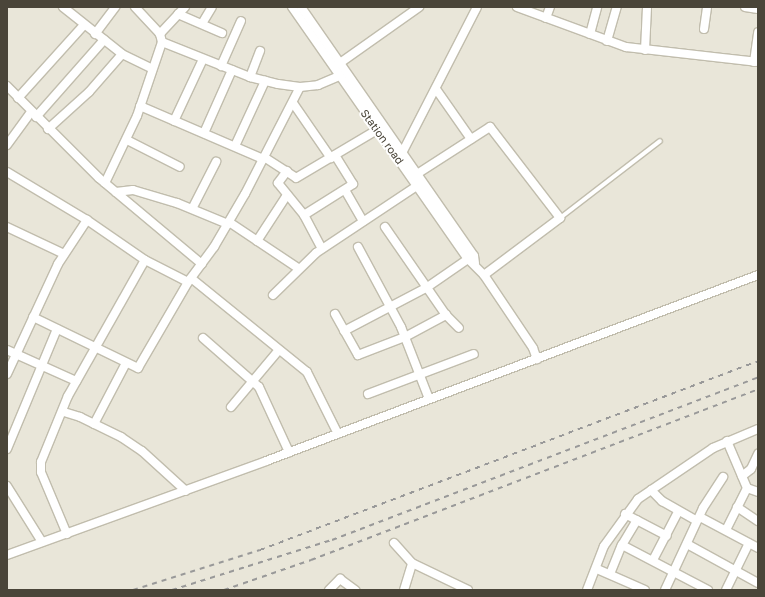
<!DOCTYPE html>
<html>
<head>
<meta charset="utf-8">
<style>
	body { margin:0 }
	#map { position:relative; width:765px; height:597px; overflow:hidden; background:#f5f3eb; font-family:"Golos Text",sans-serif }
	div>[style] { position:absolute }
	[style*='--x'] { left:calc(var(--x)*1px); top:calc(var(--y)*1px); width:calc(var(--w)*1px); rotate:calc(var(--a)*1deg) }
	.residential>* { inset:0; background:#e9e6d9; transform-origin:0 0 }
	.roads { filter:drop-shadow(1px 0 #c1bdad) drop-shadow(-1px 0 #c1bdad) drop-shadow(0 1px #c1bdad) drop-shadow(0 -1px #c1bdad) }
	.lane>* { height:4px; margin:-2px; padding:0 2px; transform-origin:2px; border-radius:2px; background:#fff }
	.street>* { height:8px; margin:-4px; padding:0 4px; transform-origin:4px; border-radius:4px; background:#fff }
	.rail>* { height:2px; margin-top:-1px; transform-origin:0; background:repeating-linear-gradient(90deg,#999 0 5px,transparent 0 10px) }
	span { translate:-50% -50%; white-space:nowrap; text-align:center; line-height:1.15; -webkit-text-stroke:4px #fff; paint-order:stroke }
	.street-label { font-size:11px; color:#4a4539 }
	.frame { position:absolute; inset:0; border:8px solid #4a4539; pointer-events:none }
</style>
</head>
<body>
<div id="map">
	<div class="residential">
		<i style="left:7px;top:7px;width:751px;height:583px"></i>
	</div>
	<div class="roads">
		<div class="lane">
			<i style="--x:560;--y:218;--w:126;--a:-37.6"></i>
		</div>
		<div class="street">
			<i style="--x:63;--y:7;--w:75;--a:38.5"></i>
			<i style="--x:122;--y:54;--w:32;--a:26"></i>
			<i style="--x:135;--y:7;--w:37;--a:47"></i>
			<i style="--x:185;--y:7;--w:37;--a:133"></i>
			<i style="--x:160;--y:34;--w:8;--a:76"></i>
			<i style="--x:162;--y:42;--w:95;--a:21.7"></i>
			<i style="--x:250;--y:77;--w:29;--a:14"></i>
			<i style="--x:278;--y:84;--w:22;--a:8"></i>
			<i style="--x:300;--y:87;--w:18;--a:-6"></i>
			<i style="--x:318;--y:85;--w:23;--a:-23"></i>
			<i style="--x:292;--y:7;--w:307;--a:55.1"></i>
			<i style="--x:468;--y:259;--w:23;--a:45"></i>
			<i style="--x:484;--y:275;--w:88;--a:56.1"></i>
			<i style="--x:533;--y:348;--w:12;--a:70"></i>
			<i style="--x:301;--y:7;--w:303;--a:55.2"></i>
			<i style="--x:474;--y:256;--w:7;--a:82"></i>
			<i style="--x:517;--y:7;--w:116;--a:20.2"></i>
			<i style="--x:626;--y:47;--w:133;--a:6.5"></i>
			<i style="--x:745;--y:7;--w:13;--a:9"></i>
			<i style="--x:178;--y:14;--w:48;--a:23.4"></i>
			<i style="--x:546;--y:18;--w:12;--a:-70"></i>
			<i style="--x:203;--y:22;--w:17;--a:-59"></i>
			<i style="--x:704;--y:29;--w:22;--a:-82"></i>
			<i style="--x:95;--y:34;--w:34;--a:-53"></i>
			<i style="--x:590;--y:34;--w:28;--a:-75"></i>
			<i style="--x:607;--y:41;--w:35;--a:-74"></i>
			<i style="--x:645;--y:50;--w:43;--a:-87.3"></i>
			<i style="--x:754;--y:62;--w:30;--a:-82"></i>
			<i style="--x:340;--y:63;--w:97;--a:-35.3"></i>
			<i style="--x:221;--y:66;--w:49;--a:-66"></i>
			<i style="--x:250;--y:77;--w:28;--a:-69"></i>
			<i style="--x:7;--y:86;--w:130;--a:45"></i>
			<i style="--x:99;--y:178;--w:134;--a:39.9"></i>
			<i style="--x:436;--y:89;--w:61;--a:55"></i>
			<i style="--x:18;--y:98;--w:98;--a:-47.9"></i>
			<i style="--x:293;--y:103;--w:67;--a:55.4"></i>
			<i style="--x:140;--y:106;--w:134;--a:23.3"></i>
			<i style="--x:36;--y:117;--w:103;--a:-48.6"></i>
			<i style="--x:174;--y:121;--w:68;--a:-64.9"></i>
			<i style="--x:48;--y:129;--w:55;--a:-42.1"></i>
			<i style="--x:89;--y:92;--w:50;--a:-49"></i>
			<i style="--x:204;--y:133;--w:69;--a:-66"></i>
			<i style="--x:127;--y:140;--w:59;--a:27"></i>
			<i style="--x:7;--y:145;--w:41;--a:-54"></i>
			<i style="--x:235;--y:146;--w:72;--a:-65.2"></i>
			<i style="--x:401;--y:155;--w:166;--a:-62.8"></i>
			<i style="--x:264;--y:157;--w:38;--a:33"></i>
			<i style="--x:296;--y:178;--w:94;--a:-30.7"></i>
			<i style="--x:287;--y:171;--w:15;--a:127"></i>
			<i style="--x:278;--y:183;--w:41;--a:50.9"></i>
			<i style="--x:304;--y:215;--w:38;--a:62"></i>
			<i style="--x:7;--y:172;--w:93;--a:31"></i>
			<i style="--x:87;--y:220;--w:70;--a:34.6"></i>
			<i style="--x:145;--y:260;--w:48;--a:27.1"></i>
			<i style="--x:417;--y:174;--w:87;--a:-32.8"></i>
			<i style="--x:490;--y:127;--w:115;--a:52.4"></i>
			<i style="--x:560;--y:218;--w:95;--a:143.1"></i>
			<i style="--x:105;--y:183;--w:74;--a:-64.5"></i>
			<i style="--x:137;--y:116;--w:78;--a:-71.3"></i>
			<i style="--x:345;--y:190;--w:36;--a:60"></i>
			<i style="--x:116;--y:192;--w:17;--a:-7"></i>
			<i style="--x:133;--y:190;--w:46;--a:16.5"></i>
			<i style="--x:177;--y:203;--w:55;--a:22.4"></i>
			<i style="--x:193;--y:207;--w:51;--a:-62.9"></i>
			<i style="--x:304;--y:215;--w:58;--a:-32.3"></i>
			<i style="--x:353;--y:184;--w:34;--a:-122"></i>
			<i style="--x:229;--y:222;--w:83;--a:33.7"></i>
			<i style="--x:7;--y:227;--w:63;--a:25.3"></i>
			<i style="--x:385;--y:227;--w:107;--a:55.3"></i>
			<i style="--x:446;--y:315;--w:18;--a:45"></i>
			<i style="--x:257;--y:241;--w:55;--a:-56.9"></i>
			<i style="--x:358;--y:247;--w:91;--a:61.7"></i>
			<i style="--x:401;--y:327;--w:77;--a:68.7"></i>
			<i style="--x:191;--y:278;--w:149;--a:39"></i>
			<i style="--x:307;--y:372;--w:69;--a:63.4"></i>
			<i style="--x:273;--y:295;--w:60;--a:-44.3"></i>
			<i style="--x:316;--y:253;--w:121;--a:-33.6"></i>
			<i style="--x:335;--y:314;--w:47;--a:60.7"></i>
			<i style="--x:358;--y:355;--w:50;--a:-21"></i>
			<i style="--x:405;--y:337;--w:47;--a:-28.2"></i>
			<i style="--x:33;--y:317;--w:117;--a:25.9"></i>
			<i style="--x:138;--y:368;--w:99;--a:-59.8"></i>
			<i style="--x:188;--y:282;--w:44;--a:-53.4"></i>
			<i style="--x:214;--y:247;--w:61;--a:-59.7"></i>
			<i style="--x:245;--y:194;--w:120;--a:-62.8"></i>
			<i style="--x:344;--y:331;--w:93;--a:-27.7"></i>
			<i style="--x:426;--y:288;--w:51;--a:-34.6"></i>
			<i style="--x:203;--y:338;--w:74;--a:41.2"></i>
			<i style="--x:259;--y:387;--w:72;--a:65.2"></i>
			<i style="--x:7;--y:350;--w:76;--a:24.2"></i>
			<i style="--x:7;--y:374;--w:121;--a:-65.1"></i>
			<i style="--x:58;--y:264;--w:53;--a:-56.6"></i>
			<i style="--x:368;--y:394;--w:113;--a:-20.7"></i>
			<i style="--x:231;--y:407;--w:73;--a:-50"></i>
			<i style="--x:64;--y:412;--w:17;--a:17"></i>
			<i style="--x:80;--y:417;--w:46;--a:26"></i>
			<i style="--x:121;--y:437;--w:25;--a:34"></i>
			<i style="--x:142;--y:451;--w:59;--a:42.3"></i>
			<i style="--x:94;--y:424;--w:69;--a:-62.3"></i>
			<i style="--x:727;--y:441;--w:51;--a:66.9"></i>
			<i style="--x:747;--y:488;--w:12;--a:20"></i>
			<i style="--x:7;--y:449;--w:130;--a:-67.4"></i>
			<i style="--x:742;--y:476;--w:11;--a:-38"></i>
			<i style="--x:751;--y:469;--w:17;--a:-65"></i>
			<i style="--x:7;--y:486;--w:66;--a:58"></i>
			<i style="--x:651;--y:490;--w:16;--a:45"></i>
			<i style="--x:662;--y:501;--w:40;--a:29.7"></i>
			<i style="--x:737;--y:507;--w:25;--a:34"></i>
			<i style="--x:625;--y:514;--w:47;--a:27.6"></i>
			<i style="--x:700;--y:517;--w:66;--a:28.1"></i>
			<i style="--x:726;--y:530;--w:47;--a:-63.4"></i>
			<i style="--x:67;--y:534;--w:67;--a:-112.8"></i>
			<i style="--x:41;--y:472;--w:10;--a:-90"></i>
			<i style="--x:41;--y:462;--w:71;--a:-67.8"></i>
			<i style="--x:68;--y:396;--w:156;--a:-60.5"></i>
			<i style="--x:394;--y:543;--w:27;--a:48"></i>
			<i style="--x:412;--y:563;--w:62;--a:25.7"></i>
			<i style="--x:687;--y:544;--w:81;--a:28.8"></i>
			<i style="--x:622;--y:545;--w:97;--a:27.6"></i>
			<i style="--x:7;--y:555;--w:276;--a:-19.9"></i>
			<i style="--x:266;--y:461;--w:526;--a:-20.71"></i>
			<i style="--x:653;--y:560;--w:54;--a:-62.5"></i>
			<i style="--x:597;--y:569;--w:52;--a:23.6"></i>
			<i style="--x:610;--y:574;--w:31;--a:-68"></i>
			<i style="--x:622;--y:545;--w:29;--a:-59"></i>
			<i style="--x:329;--y:590;--w:16;--a:-45"></i>
			<i style="--x:340;--y:579;--w:19;--a:36"></i>
			<i style="--x:404;--y:590;--w:28;--a:-73"></i>
			<i style="--x:587;--y:590;--w:47;--a:-68.9"></i>
			<i style="--x:604;--y:546;--w:58;--a:-54.1"></i>
			<i style="--x:638;--y:499;--w:91;--a:-34.2"></i>
			<i style="--x:713;--y:448;--w:49;--a:-22.9"></i>
			<i style="--x:665;--y:590;--w:90;--a:-65.1"></i>
			<i style="--x:703;--y:508;--w:37;--a:-57"></i>
			<i style="--x:726;--y:590;--w:52;--a:-63.9"></i>
		</div>
	</div>
	<div class="rail">
		<i style="--x:133;--y:590;--w:133;--a:-17.5"></i>
		<i style="--x:260;--y:550;--w:533;--a:-20.78"></i>
		<i style="--x:172;--y:590;--w:168;--a:-17.4"></i>
		<i style="--x:332;--y:540;--w:456;--a:-20.9"></i>
		<i style="--x:224;--y:590;--w:92;--a:-19"></i>
		<i style="--x:311;--y:560;--w:479;--a:-20.9"></i>
	</div>
	<div class="street-label">
		<span style="left:382px;top:137px;rotate:54deg">Station road</span>
	</div>
	<div class="frame"></div>
</div>
</body>
</html>
